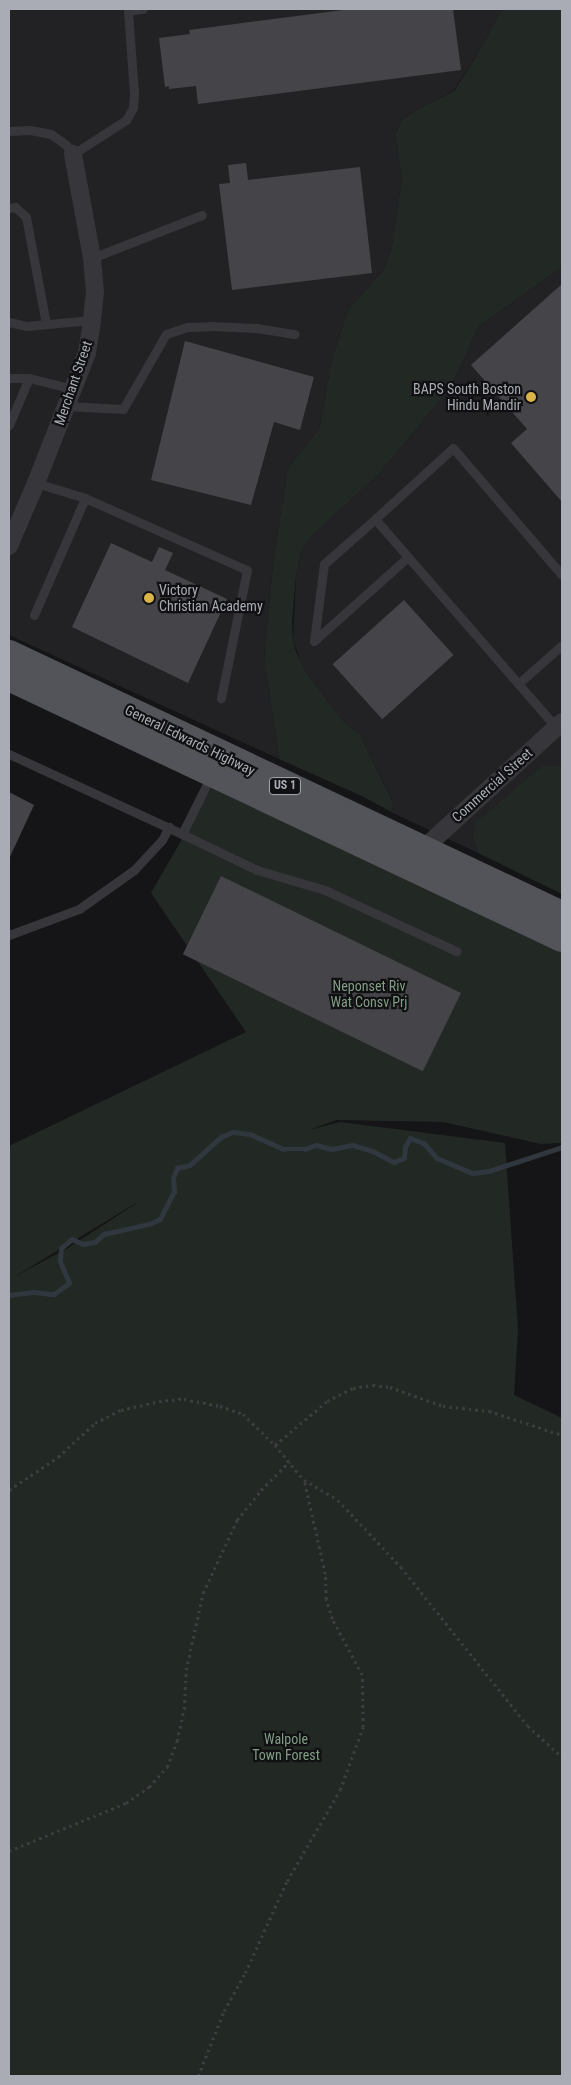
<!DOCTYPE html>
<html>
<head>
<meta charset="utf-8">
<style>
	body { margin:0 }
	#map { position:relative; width:571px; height:2085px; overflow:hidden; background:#151517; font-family:"Roboto Condensed",sans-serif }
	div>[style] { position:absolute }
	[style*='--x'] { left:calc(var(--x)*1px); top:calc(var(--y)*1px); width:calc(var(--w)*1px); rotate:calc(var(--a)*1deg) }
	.built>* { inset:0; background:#222124 }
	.green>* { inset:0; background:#222823 }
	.stream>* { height:4.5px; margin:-2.25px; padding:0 2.25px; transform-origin:2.25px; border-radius:2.25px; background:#30373e }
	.building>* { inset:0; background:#454549; transform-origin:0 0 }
	.path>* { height:2.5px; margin-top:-1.25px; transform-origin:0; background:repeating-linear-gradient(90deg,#3d3e42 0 2.5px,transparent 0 6.5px) }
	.lane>* { height:9px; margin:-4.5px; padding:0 4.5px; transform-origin:4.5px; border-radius:4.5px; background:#37373b }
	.street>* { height:18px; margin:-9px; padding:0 9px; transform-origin:9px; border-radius:9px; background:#37373b }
	.primary>* { height:28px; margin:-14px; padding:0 14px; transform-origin:14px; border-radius:14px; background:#53545a }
	.dots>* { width:14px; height:14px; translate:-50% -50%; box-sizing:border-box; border:2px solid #101012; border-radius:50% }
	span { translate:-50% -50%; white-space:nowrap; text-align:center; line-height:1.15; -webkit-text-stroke:4.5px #101012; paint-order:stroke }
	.shield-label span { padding:1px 4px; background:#101012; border:1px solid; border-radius:4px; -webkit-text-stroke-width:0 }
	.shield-label { font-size:12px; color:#a9acb5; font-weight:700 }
	.street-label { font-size:14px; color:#a9acb5 }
	.poi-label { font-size:14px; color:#a9acb5 }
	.right { translate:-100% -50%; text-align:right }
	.left { translate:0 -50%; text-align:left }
	.park-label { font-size:14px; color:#829e86 }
	.frame { position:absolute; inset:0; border:10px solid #a9acb5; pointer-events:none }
</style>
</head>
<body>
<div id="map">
	<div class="built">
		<i style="clip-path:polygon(9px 9px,502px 9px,477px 55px,453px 91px,420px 108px,402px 120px,395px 134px,402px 178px,392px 246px,385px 268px,348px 310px,332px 359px,319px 429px,288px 468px,274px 555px,264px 657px,279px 759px,9px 635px)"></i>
		<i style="clip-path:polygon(562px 267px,562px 766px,542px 766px,473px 838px,478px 853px,391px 812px,394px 805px,360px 735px,343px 721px,307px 674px,301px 662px,293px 641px,296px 576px,301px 552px,311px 535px,378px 475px,451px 387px,479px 326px)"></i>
	</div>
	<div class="green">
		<i style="clip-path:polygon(502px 9px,562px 9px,562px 267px,479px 326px,451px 387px,378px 475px,311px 536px,301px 552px,296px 576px,292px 622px,293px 641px,296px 652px,307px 674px,343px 721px,360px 735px,394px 805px,391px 812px,364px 797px,279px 759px,264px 657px,274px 555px,288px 468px,319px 429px,332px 359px,348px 310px,385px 268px,392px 246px,402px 178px,395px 134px,402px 120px,420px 108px,454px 91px,477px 55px)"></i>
		<i style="clip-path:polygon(542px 766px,562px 766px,562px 894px,478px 853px,473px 838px,476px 822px)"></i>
		<i style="clip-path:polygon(evenodd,216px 780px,562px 948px,562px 1143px,541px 1144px,443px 1122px,336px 1120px,309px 1130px,340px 1122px,505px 1143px,518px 1329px,514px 1395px,562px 1418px,562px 2076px,9px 2076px,9px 1146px,246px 1032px,151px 893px,216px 780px,137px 1203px,68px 1248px,14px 1277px,136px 1203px,137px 1203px)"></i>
	</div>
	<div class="stream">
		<i style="--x:9;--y:1295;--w:25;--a:-7"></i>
		<i style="--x:34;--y:1292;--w:20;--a:6"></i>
		<i style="--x:54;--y:1294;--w:19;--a:-36"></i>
		<i style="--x:69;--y:1283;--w:23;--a:-113"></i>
		<i style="--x:60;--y:1262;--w:14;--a:-86"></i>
		<i style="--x:61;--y:1248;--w:14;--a:-39"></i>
		<i style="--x:72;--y:1239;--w:12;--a:24"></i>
		<i style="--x:83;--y:1244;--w:12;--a:-9"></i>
		<i style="--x:95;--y:1242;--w:12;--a:-42"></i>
		<i style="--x:104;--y:1234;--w:46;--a:-12.5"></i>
		<i style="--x:149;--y:1224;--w:12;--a:-24"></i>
		<i style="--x:160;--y:1219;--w:30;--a:-63"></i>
		<i style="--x:174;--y:1192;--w:14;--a:-94"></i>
		<i style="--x:173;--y:1178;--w:11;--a:-68"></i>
		<i style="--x:177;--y:1168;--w:13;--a:-13"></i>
		<i style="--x:190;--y:1165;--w:42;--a:-42.1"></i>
		<i style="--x:221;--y:1137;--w:13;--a:-23"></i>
		<i style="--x:233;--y:1132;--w:17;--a:7"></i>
		<i style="--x:250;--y:1134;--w:37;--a:24"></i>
		<i style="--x:284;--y:1149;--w:21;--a:0"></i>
		<i style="--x:305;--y:1149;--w:12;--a:-20"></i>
		<i style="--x:316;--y:1145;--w:16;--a:14"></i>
		<i style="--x:332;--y:1149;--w:21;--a:-11"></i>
		<i style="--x:353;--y:1145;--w:21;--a:17"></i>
		<i style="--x:373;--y:1151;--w:24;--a:28"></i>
		<i style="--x:394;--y:1162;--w:11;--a:-22"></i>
		<i style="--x:404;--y:1158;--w:11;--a:-85"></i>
		<i style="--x:405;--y:1147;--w:10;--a:-61"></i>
		<i style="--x:410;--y:1138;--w:15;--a:20"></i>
		<i style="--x:424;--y:1143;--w:20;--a:49"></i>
		<i style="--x:437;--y:1158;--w:39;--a:23"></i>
		<i style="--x:473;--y:1173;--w:16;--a:-7"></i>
		<i style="--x:489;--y:1171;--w:77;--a:-18.2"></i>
	</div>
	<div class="building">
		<i style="clip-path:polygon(351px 9px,453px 9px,461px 70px,198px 104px,196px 86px,169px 89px,169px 86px,165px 87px,159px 38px,190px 34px,189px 30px)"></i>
		<i style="clip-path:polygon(246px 163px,248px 180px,360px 167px,372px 273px,232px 290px,219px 184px,230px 183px,228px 165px)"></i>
		<i style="clip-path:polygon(562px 284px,562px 502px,511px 443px,527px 429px,471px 365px)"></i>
		<i style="clip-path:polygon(185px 341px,314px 377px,300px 430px,274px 422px,251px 505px,151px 480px)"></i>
		<i style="clip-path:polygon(111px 543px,152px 562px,159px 547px,173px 553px,165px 570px,227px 599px,188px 683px,72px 627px)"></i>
		<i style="left:404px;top:600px;width:74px;height:96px;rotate:48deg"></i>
		<i style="clip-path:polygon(9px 792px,34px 805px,9px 859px)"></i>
		<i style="left:221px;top:876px;width:267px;height:87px;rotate:26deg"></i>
	</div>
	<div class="path">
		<i style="--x:275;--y:1445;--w:45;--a:50.4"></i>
		<i style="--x:304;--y:1480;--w:39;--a:30"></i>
		<i style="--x:338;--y:1500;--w:92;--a:46.8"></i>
		<i style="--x:401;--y:1567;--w:203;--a:51.4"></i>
		<i style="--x:528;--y:1726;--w:46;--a:42.4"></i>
		<i style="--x:9;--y:1490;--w:59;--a:-34"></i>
		<i style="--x:58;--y:1457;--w:50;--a:-42.6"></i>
		<i style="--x:95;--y:1423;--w:29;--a:-27"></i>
		<i style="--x:121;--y:1410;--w:39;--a:-13"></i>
		<i style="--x:159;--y:1401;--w:25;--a:-5"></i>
		<i style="--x:184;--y:1399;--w:37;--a:11"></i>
		<i style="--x:220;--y:1406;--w:24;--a:19"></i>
		<i style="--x:243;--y:1414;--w:45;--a:44.1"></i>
		<i style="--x:275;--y:1445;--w:68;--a:-40.2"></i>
		<i style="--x:327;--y:1401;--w:29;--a:-27"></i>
		<i style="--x:353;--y:1388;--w:20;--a:-9"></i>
		<i style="--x:373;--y:1385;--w:17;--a:7"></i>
		<i style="--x:390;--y:1387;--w:56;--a:19.7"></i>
		<i style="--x:443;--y:1406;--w:46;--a:6.2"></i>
		<i style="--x:489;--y:1411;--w:77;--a:18.2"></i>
		<i style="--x:9;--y:1851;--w:126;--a:-22.3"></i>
		<i style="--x:126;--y:1803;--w:28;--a:-35"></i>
		<i style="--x:149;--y:1787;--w:27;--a:-48"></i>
		<i style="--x:167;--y:1767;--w:28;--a:-69"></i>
		<i style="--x:177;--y:1741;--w:33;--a:-78"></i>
		<i style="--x:184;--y:1709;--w:39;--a:-87"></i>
		<i style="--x:186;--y:1670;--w:79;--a:-77.6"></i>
		<i style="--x:203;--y:1593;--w:81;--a:-65"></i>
		<i style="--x:237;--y:1520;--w:38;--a:-51"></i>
		<i style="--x:261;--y:1490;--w:40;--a:-45"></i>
		<i style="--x:198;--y:2076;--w:70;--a:-68.2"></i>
		<i style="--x:224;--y:2011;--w:43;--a:-61.1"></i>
		<i style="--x:245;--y:1973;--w:101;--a:-65.5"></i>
		<i style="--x:287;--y:1881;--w:105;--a:-59.8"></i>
		<i style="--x:340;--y:1790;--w:67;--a:-69.9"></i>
		<i style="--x:363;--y:1727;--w:52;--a:-91.1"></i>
		<i style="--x:362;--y:1675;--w:64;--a:-118.2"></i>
		<i style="--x:332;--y:1619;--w:21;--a:-107"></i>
		<i style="--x:326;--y:1599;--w:25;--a:-92"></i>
		<i style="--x:325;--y:1574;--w:96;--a:-102.6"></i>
	</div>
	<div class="lane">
		<i style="--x:9;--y:131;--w:21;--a:-3"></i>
		<i style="--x:30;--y:130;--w:21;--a:11"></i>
		<i style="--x:51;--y:134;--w:19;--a:36"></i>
		<i style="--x:66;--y:145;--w:11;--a:52"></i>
		<i style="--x:73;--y:154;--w:63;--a:-32.7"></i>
		<i style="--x:126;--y:120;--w:14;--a:-60"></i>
		<i style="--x:133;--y:108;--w:15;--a:-86"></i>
		<i style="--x:134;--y:93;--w:82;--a:-94.2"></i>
		<i style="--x:128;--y:11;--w:15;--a:-8"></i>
		<i style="--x:9;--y:208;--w:6;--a:-9"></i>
		<i style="--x:15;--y:207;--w:15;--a:42"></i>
		<i style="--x:26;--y:217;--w:109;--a:79.4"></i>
		<i style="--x:92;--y:258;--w:118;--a:-21.4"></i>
		<i style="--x:9;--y:322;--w:17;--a:13"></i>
		<i style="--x:26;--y:326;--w:66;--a:-5.2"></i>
		<i style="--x:9;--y:378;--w:20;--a:0"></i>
		<i style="--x:29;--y:378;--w:45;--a:14"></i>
		<i style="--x:66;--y:406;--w:57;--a:3"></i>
		<i style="--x:123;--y:409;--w:86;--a:-60.2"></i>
		<i style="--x:166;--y:334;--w:23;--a:-18"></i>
		<i style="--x:188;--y:327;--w:24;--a:-2"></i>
		<i style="--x:212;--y:326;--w:44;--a:2.6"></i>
		<i style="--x:256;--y:328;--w:39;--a:9"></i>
		<i style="--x:9;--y:425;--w:51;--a:-66.9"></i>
		<i style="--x:36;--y:483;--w:51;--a:17"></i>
		<i style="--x:85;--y:498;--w:177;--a:24"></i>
		<i style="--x:247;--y:570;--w:131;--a:101.5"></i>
		<i style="--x:375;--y:519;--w:105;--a:-42.3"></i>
		<i style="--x:453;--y:448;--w:167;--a:49.4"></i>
		<i style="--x:34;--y:615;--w:128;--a:-66.4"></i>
		<i style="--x:314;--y:641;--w:78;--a:-82.6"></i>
		<i style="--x:324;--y:564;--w:68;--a:-41.4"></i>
		<i style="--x:375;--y:519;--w:276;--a:49"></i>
		<i style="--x:314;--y:641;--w:126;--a:-41.8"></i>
		<i style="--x:518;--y:684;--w:59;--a:-41.6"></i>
		<i style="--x:9;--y:754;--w:191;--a:24.8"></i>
		<i style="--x:211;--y:776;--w:65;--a:116.6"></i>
		<i style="--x:182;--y:834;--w:83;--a:25.6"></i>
		<i style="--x:257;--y:870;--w:71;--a:16.4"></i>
		<i style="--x:325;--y:890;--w:145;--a:25"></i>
		<i style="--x:9;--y:935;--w:75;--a:-20.4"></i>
		<i style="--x:79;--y:909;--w:67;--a:-35.3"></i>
		<i style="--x:134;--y:870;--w:41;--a:-47"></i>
		<i style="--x:162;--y:840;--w:15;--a:-62"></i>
	</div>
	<div class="street">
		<i style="--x:9;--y:546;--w:69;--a:-66.8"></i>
		<i style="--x:36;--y:483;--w:140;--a:-68.6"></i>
		<i style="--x:87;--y:353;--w:33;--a:-81"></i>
		<i style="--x:92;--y:320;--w:28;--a:-84"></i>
		<i style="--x:95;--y:292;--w:34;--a:-95"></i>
		<i style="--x:92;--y:258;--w:106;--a:-100.4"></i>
		<i style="--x:422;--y:850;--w:190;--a:-42.4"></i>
	</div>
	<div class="primary">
		<i style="--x:9;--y:654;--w:611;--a:25.27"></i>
		<i style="--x:9;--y:677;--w:611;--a:25.27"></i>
	</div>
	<div class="dots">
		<i style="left:531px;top:397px;background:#dab44a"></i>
		<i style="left:149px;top:598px;background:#dab44a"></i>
	</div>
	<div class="shield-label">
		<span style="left:285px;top:786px">US 1</span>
	</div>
	<div class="street-label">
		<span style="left:73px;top:383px;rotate:-71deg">Merchant Street</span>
		<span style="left:190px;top:740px;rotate:26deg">General Edwards Highway</span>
		<span style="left:492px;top:785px;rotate:-42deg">Commercial Street</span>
	</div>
	<div class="poi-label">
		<span class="right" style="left:521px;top:397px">BAPS South Boston<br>Hindu Mandir</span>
		<span class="left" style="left:159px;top:598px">Victory<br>Christian Academy</span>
	</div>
	<div class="park-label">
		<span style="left:369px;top:994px">Neponset Riv<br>Wat Consv Prj</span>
		<span style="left:286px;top:1747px">Walpole<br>Town Forest</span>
	</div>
	<div class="frame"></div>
</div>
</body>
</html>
